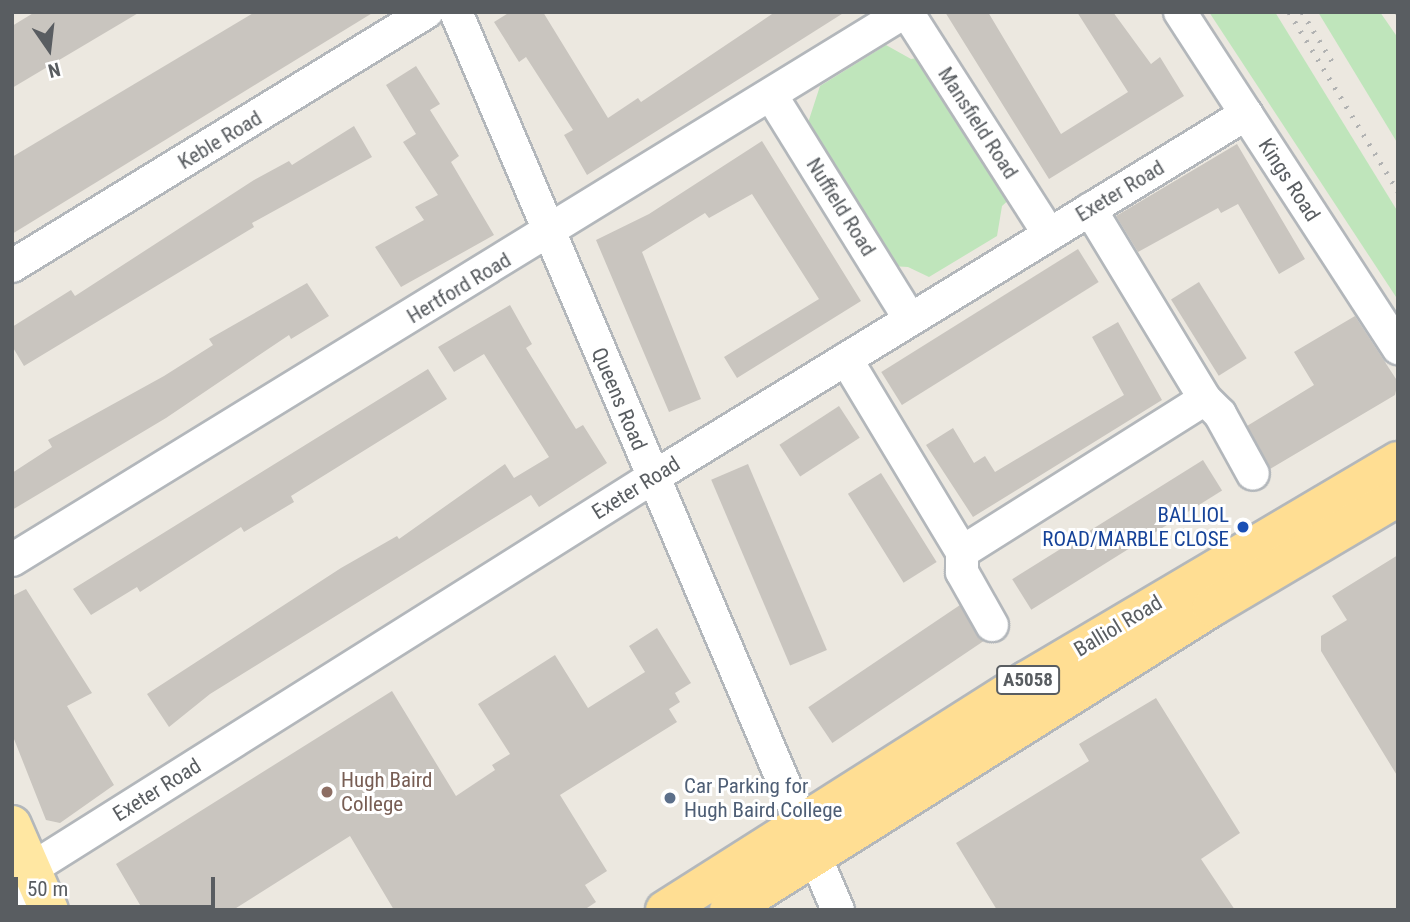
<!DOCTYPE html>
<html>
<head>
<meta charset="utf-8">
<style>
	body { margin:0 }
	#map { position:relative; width:1410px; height:922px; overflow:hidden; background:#ece8e0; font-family:"Roboto Condensed",sans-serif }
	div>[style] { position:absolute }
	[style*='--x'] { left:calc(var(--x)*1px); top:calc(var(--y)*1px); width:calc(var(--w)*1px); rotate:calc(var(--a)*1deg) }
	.green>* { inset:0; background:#bfe5bb }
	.building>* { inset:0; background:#c9c5bf; transform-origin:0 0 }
	.roads { filter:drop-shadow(2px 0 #b3b7bb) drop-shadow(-2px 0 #b3b7bb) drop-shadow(0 2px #b3b7bb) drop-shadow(0 -2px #b3b7bb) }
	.minor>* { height:32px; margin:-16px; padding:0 16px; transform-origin:16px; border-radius:16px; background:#fff }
	.primary>* { height:38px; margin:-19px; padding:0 19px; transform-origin:19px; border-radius:19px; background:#ffe7a2 }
	.trunk>* { height:38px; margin:-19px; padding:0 19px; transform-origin:19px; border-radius:19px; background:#ffde93 }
	.rail>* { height:5px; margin-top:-2.5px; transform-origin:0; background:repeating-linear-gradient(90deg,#b1b2b2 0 2px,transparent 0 11px) }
	.dots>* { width:19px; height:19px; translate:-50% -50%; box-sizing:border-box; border:4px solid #fff; border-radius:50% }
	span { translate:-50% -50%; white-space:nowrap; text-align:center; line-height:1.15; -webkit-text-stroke:6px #fff; paint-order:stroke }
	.shield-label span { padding:2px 5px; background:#fff; border:2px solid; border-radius:5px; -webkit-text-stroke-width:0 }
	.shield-label { font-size:19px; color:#595d61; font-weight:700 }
	.street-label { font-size:21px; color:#595d61 }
	.transit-label { font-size:21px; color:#164399 }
	.right { translate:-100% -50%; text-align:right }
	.education-label { font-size:21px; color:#785e54 }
	.left { translate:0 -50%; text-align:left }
	.service-label { font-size:21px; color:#4e5e75 }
	.frame { position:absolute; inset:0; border:14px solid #595d61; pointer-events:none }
	.north { position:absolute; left:14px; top:14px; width:70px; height:70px; -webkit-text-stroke:5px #fff; paint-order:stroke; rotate:166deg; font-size:19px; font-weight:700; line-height:28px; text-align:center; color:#595d61 }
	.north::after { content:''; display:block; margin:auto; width:24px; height:32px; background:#595d61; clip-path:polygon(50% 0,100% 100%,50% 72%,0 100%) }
	.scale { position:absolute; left:14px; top:877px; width:201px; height:32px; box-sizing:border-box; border:4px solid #595d61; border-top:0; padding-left:9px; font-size:21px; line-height:24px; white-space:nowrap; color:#595d61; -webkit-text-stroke:5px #fff; paint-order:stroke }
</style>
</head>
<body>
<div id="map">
	<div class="green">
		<i style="clip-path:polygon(1209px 12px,1275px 12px,1398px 212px,1398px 300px)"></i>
		<i style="clip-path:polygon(1318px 12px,1380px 12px,1398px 38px,1398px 144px)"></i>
		<i style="clip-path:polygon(886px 45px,911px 59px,924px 57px,1013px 196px,1002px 206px,997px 236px,929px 277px,908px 267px,891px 266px,806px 129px,820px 86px)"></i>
	</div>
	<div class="building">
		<i style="clip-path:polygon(35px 12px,140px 12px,12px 88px,12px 26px)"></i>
		<i style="clip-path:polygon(255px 12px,374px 12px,12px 234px,12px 157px)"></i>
		<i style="clip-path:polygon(510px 12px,543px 12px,608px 118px,638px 98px,641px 102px,775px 12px,845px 12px,587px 175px,564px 135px,573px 130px,526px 57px,519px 62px,494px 22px)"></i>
		<i style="clip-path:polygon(945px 12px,988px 12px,1061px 134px,1128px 92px,1077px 12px,1113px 12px,1151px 64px,1160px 57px,1184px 96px,1049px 179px)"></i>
		<i style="clip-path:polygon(416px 66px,440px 104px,430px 110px,459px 156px,451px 162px,494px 235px,401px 287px,375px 247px,424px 220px,415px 207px,438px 195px,403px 142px,416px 134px,386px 85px)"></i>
		<i style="clip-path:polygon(354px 126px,372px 157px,252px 223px,254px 227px,24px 366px,12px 346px,12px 327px,71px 290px,75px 296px,254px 180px,289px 161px,292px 165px)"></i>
		<i style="clip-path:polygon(762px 141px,861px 301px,737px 378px,724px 357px,819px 299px,752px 194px,709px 218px,705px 213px,642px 252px,701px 399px,669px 412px,596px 240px,649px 214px)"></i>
		<i style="clip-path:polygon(1237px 144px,1305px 259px,1279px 274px,1238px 204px,1221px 213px,1218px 208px,1138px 252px,1116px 216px)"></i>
		<i style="left:1078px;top:249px;width:39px;height:232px;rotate:58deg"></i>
		<i style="left:1199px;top:282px;width:90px;height:33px;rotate:58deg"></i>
		<i style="clip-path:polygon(307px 283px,329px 316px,291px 339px,289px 335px,166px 418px,12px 510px,12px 473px,52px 447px,48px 440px,164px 376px,213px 345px,209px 339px)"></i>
		<i style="clip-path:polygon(510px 305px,532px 344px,526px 348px,576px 429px,583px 425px,607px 463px,539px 507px,531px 495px,210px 694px,169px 727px,147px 694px,341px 568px,397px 536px,399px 539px,505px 464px,514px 478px,549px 457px,484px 354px,454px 372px,438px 347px)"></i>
		<i style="clip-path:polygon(1355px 316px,1398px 382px,1395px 395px,1270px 469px,1247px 426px,1314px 385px,1294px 352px)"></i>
		<i style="clip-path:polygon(1118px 322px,1162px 400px,973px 517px,926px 445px,953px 428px,974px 463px,985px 456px,995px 472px,1124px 395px,1092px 337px)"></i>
		<i style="clip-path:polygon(428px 369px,447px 399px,291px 496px,294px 502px,244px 532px,241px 527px,140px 592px,137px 587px,91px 615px,73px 589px)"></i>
		<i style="left:839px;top:406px;width:38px;height:71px;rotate:57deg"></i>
		<i style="left:1203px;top:460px;width:36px;height:225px;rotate:58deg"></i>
		<i style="left:748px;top:464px;width:202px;height:40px;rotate:67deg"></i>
		<i style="left:881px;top:473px;width:105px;height:39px;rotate:58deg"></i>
		<i style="clip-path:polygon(1398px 555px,1398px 777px,1321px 651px,1321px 636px,1347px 620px,1332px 596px)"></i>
		<i style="clip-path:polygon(26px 589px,92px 693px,67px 706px,114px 785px,60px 823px,46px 820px,12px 734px,12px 596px)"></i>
		<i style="left:960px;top:605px;width:43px;height:183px;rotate:56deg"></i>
		<i style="clip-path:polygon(657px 628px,691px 683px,675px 693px,680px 702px,669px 709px,677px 722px,560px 795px,607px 871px,585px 885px,596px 902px,584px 910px,394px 910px,350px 836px,233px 910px,143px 910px,116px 864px,392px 691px,456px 796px,495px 770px,492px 765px,510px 754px,478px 704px,555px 655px,588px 708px,645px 672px,629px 646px)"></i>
		<i style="clip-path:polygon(1156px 698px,1240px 833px,1201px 859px,1235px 910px,997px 910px,956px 843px,1089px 761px,1079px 744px)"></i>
	</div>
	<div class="roads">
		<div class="minor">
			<i style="--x:456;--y:12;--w:976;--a:66.96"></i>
			<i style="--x:907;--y:12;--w:264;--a:57.4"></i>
			<i style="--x:1180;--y:12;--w:401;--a:57"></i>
			<i style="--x:771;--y:95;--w:264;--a:58.2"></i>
			<i style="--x:12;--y:266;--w:487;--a:-31.5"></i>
			<i style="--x:846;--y:359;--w:225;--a:59"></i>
			<i style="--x:962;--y:552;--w:287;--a:-32.2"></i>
			<i style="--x:1205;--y:399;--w:222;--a:-121.2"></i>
			<i style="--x:1205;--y:399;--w:21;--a:45"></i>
			<i style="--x:1220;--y:414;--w:68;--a:61.2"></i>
			<i style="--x:962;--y:552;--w:20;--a:90"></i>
			<i style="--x:962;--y:572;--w:61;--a:60.5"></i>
			<i style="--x:12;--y:560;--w:1047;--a:-31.56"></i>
			<i style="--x:31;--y:869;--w:734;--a:-32.2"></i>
			<i style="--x:652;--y:478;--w:697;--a:-31.5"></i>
			<i style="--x:12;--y:900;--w:30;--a:-27"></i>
		</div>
		<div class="primary">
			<i style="--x:12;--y:825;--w:93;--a:66.5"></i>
		</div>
		<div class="trunk">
			<i style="--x:665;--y:910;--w:428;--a:-32.4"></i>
			<i style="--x:1026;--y:681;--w:432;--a:-30.6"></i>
			<i style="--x:729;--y:910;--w:570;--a:-32.1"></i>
			<i style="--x:1212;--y:607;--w:216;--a:-30.6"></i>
		</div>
	</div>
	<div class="rail">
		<i style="--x:1289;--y:12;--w:210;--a:58.7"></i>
		<i style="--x:1302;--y:12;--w:60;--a:58.7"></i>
		<i style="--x:1397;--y:12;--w:1;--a:45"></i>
	</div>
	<div class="dots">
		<i style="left:1243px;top:527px;background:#1a4fb4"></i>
		<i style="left:327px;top:792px;background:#8d6e63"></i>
		<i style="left:670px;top:798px;background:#5c6f8a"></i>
	</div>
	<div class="shield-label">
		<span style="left:1028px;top:680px">A5058</span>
	</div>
	<div class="street-label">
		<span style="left:978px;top:123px;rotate:57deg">Mansfield Road</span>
		<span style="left:220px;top:140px;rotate:-31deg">Keble Road</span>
		<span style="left:1289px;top:180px;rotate:57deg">Kings Road</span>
		<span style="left:1120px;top:191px;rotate:-31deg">Exeter Road</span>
		<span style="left:841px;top:207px;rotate:58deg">Nuffield Road</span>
		<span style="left:459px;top:288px;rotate:-31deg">Hertford Road</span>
		<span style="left:619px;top:399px;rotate:67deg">Queens Road</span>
		<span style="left:636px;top:488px;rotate:-32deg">Exeter Road</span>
		<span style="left:1118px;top:626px;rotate:-31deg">Balliol Road</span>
		<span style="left:157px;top:790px;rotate:-32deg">Exeter Road</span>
	</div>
	<div class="transit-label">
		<span class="right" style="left:1229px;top:527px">BALLIOL<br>ROAD/MARBLE CLOSE</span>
	</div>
	<div class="education-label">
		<span class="left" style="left:341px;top:792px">Hugh Baird<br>College</span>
	</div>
	<div class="service-label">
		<span class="left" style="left:684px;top:798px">Car Parking for<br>Hugh Baird College</span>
	</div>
	<div class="frame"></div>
	<div class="north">N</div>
	<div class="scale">50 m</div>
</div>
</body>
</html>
